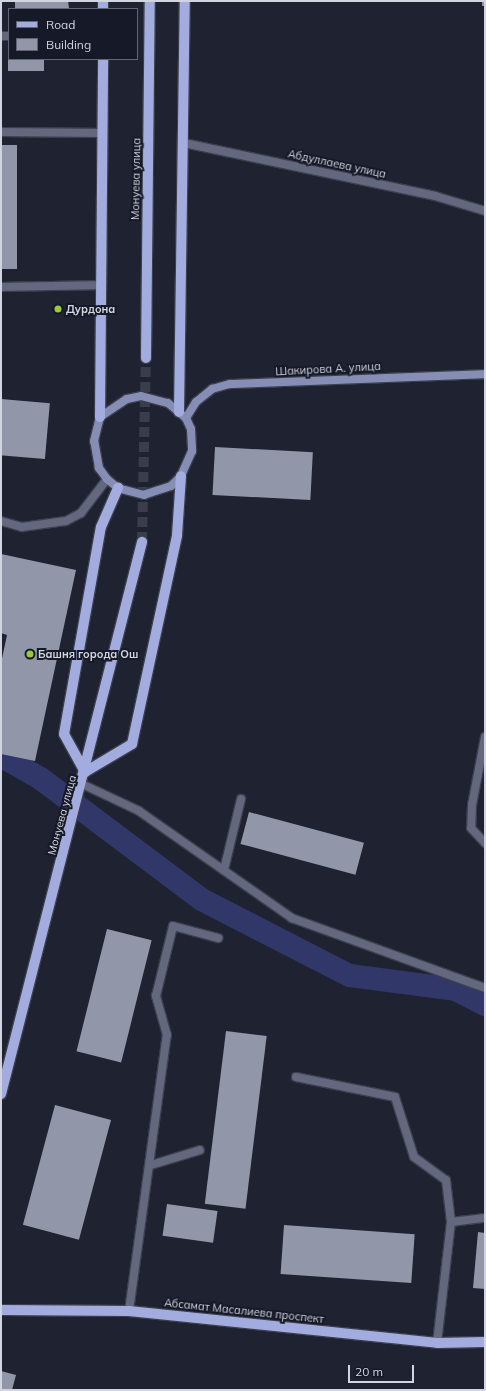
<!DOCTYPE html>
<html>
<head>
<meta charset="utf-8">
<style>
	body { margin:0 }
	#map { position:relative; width:486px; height:1391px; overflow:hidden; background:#1f2231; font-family:Mulish,sans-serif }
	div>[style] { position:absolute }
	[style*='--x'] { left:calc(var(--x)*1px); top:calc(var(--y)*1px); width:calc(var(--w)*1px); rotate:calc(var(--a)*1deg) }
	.canal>* { height:23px; margin:-11.5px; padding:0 11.5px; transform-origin:11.5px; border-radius:11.5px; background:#313768 }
	.building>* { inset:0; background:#9296a9; transform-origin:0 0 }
	.primary-tunnel>* { height:10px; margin-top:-5px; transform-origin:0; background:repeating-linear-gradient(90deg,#3a3d4b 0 10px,transparent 0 15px) }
	.roads { filter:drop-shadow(1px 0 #3c3f4d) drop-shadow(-1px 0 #3c3f4d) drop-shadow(0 1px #3c3f4d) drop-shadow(0 -1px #3c3f4d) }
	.service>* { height:8px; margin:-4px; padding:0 4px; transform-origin:4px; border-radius:4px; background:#63687f }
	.minor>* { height:8px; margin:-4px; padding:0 4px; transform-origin:4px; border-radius:4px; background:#63687f }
	.tertiary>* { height:8px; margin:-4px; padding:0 4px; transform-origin:4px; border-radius:4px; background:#63687f }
	.secondary>* { height:8px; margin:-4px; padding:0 4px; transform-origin:4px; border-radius:4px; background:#878eb5 }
	.primary>* { height:10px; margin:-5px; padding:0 5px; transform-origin:5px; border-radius:5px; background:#a3acde }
	.dots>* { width:11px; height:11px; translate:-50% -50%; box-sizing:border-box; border:2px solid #161927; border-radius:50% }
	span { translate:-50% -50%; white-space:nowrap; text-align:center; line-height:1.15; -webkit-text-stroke:4px #161927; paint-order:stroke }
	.street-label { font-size:11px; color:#d2d5df }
	.poi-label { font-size:11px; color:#d2d5df; font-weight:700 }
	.left { translate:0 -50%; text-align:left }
	.frame { position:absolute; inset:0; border:2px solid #d2d5df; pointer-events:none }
	.legend { position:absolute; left:8px; top:8px; width:130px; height:52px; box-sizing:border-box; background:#161927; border:1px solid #616471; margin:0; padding:5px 7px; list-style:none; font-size:12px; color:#d2d5df }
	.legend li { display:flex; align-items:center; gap:8px; height:20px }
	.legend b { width:20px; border:1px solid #616471 }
	.scale { position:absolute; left:348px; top:1365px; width:66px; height:18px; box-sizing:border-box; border:2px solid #d2d5df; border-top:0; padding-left:5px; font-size:12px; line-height:14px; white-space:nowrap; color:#d2d5df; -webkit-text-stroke:3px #161927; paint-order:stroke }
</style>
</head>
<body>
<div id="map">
	<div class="canal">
		<i style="--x:1;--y:756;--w:45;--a:29.4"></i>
		<i style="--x:40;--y:778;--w:201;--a:36.9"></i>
		<i style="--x:201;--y:899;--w:166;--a:27.2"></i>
		<i style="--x:349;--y:975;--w:107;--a:7.5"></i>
		<i style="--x:455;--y:989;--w:34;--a:27"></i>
	</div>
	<div class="building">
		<i style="clip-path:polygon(15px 1px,68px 1px,69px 8px,15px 9px)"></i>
		<i style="left:482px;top:1px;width:3px;height:5px"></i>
		<i style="left:8px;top:59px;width:36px;height:12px"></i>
		<i style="left:1px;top:145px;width:16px;height:124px"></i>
		<i style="left:1px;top:399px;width:49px;height:56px;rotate:5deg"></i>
		<i style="left:215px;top:447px;width:98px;height:48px;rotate:3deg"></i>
		<i style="clip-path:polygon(1px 554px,76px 570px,35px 761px,1px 754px,1px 663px,7px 635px,1px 633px)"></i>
		<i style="left:249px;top:812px;width:119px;height:33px;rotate:15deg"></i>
		<i style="left:107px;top:929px;width:46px;height:126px;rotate:14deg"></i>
		<i style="left:226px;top:1031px;width:41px;height:174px;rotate:7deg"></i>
		<i style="left:55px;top:1105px;width:58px;height:124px;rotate:15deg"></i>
		<i style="left:167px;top:1204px;width:51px;height:32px;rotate:8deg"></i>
		<i style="left:284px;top:1225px;width:131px;height:49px;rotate:4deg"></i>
		<i style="clip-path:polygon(478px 1232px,485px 1233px,485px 1289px,473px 1288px)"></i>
		<i style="clip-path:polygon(1px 1371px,16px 1375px,12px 1390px,1px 1390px)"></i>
	</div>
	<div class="primary-tunnel">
		<i style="--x:142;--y:542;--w:184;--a:-88.8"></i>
	</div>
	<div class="roads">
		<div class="service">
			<i style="--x:1;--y:36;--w:8;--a:0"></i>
			<i style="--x:1;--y:132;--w:101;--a:0.6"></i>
			<i style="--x:1;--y:287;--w:100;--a:-1.1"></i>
			<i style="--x:485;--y:737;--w:69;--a:100.8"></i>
			<i style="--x:472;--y:805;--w:23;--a:92"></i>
			<i style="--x:471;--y:828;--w:21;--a:47"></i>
			<i style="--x:224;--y:870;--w:73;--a:-76.5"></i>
			<i style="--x:296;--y:1077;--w:101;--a:11.4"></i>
			<i style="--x:395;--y:1097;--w:63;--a:72.4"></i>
			<i style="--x:414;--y:1157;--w:39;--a:36"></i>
			<i style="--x:446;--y:1180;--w:42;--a:83.2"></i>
			<i style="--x:451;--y:1222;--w:34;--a:-7"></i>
			<i style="--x:151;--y:1165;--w:51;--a:-17"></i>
			<i style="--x:129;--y:1311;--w:279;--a:-82.2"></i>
			<i style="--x:167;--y:1035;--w:41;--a:-105.8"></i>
			<i style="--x:156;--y:996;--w:72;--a:-76.3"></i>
			<i style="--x:173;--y:926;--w:47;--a:14.9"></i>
			<i style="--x:437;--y:1343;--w:122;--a:-83.4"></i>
		</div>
		<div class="minor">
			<i style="--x:184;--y:143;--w:257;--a:11.9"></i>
			<i style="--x:435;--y:196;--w:52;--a:16.7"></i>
			<i style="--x:82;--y:784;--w:63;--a:25.3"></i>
			<i style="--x:139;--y:811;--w:187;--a:35"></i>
			<i style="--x:292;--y:918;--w:205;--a:19.9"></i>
		</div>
		<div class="tertiary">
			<i style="--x:1;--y:521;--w:22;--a:16"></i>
			<i style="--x:22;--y:527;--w:44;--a:-7.8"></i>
			<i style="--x:66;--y:521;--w:17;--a:-28"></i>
			<i style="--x:81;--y:513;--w:43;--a:-52.6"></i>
		</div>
		<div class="secondary">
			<i style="--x:141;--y:396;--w:28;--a:15"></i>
			<i style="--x:168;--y:403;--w:23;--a:40"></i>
			<i style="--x:186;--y:418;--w:12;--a:66"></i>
			<i style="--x:191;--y:429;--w:22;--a:87"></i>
			<i style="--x:192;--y:451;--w:27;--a:114"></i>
			<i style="--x:181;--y:476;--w:14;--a:135"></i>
			<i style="--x:171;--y:486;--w:28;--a:162"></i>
			<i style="--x:144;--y:495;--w:27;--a:-165"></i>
			<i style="--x:118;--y:488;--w:14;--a:-141"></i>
			<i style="--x:107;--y:479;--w:14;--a:-126"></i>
			<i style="--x:99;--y:468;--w:27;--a:-100"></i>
			<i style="--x:94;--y:441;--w:25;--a:-76"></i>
			<i style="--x:100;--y:417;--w:32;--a:-34"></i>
			<i style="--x:127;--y:399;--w:14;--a:-12"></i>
			<i style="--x:186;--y:418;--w:19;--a:-58"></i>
			<i style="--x:196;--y:402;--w:21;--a:-39"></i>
			<i style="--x:212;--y:389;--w:19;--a:-16"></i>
			<i style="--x:230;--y:384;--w:255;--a:-2.2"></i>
		</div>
		<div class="primary">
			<i style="--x:103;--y:9;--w:8;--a:-90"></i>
			<i style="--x:146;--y:358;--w:357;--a:-89.4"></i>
			<i style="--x:179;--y:412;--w:411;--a:-89.2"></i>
			<i style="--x:100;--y:417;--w:358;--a:-89.5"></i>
			<i style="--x:85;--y:772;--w:55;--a:-30.8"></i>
			<i style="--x:132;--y:744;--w:214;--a:-77.8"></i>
			<i style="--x:177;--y:535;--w:59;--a:-86.1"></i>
			<i style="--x:85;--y:772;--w:43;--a:-118.9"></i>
			<i style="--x:64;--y:734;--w:210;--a:-79.9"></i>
			<i style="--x:101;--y:527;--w:43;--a:-66.4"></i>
			<i style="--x:1;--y:1094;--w:570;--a:-75.67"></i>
			<i style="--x:1;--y:1310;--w:128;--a:0.4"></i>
			<i style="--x:129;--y:1311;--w:310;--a:5.9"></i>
			<i style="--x:437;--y:1343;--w:48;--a:-1.2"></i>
		</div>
	</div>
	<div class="dots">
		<i style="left:58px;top:309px;background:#9bcb32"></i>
		<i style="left:30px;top:654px;background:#9bcb32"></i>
	</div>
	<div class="street-label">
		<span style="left:337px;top:164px;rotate:12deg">Абдуллаева улица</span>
		<span style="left:136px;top:179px;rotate:-89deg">Монуева улица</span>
		<span style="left:328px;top:369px;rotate:-3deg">Шакирова А. улица</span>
		<span style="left:62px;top:815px;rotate:-75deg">Монуева улица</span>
		<span style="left:244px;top:1311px;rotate:6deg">Абсамат Масалиева проспект</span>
	</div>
	<div class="poi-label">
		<span class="left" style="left:66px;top:309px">Дурдона</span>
		<span class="left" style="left:38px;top:654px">Башня города Ош</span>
	</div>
	<div class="frame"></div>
	<ul class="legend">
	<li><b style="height:5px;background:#a3acde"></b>Road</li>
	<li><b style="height:11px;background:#9296a9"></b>Building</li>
	</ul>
	<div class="scale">20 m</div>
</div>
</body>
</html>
